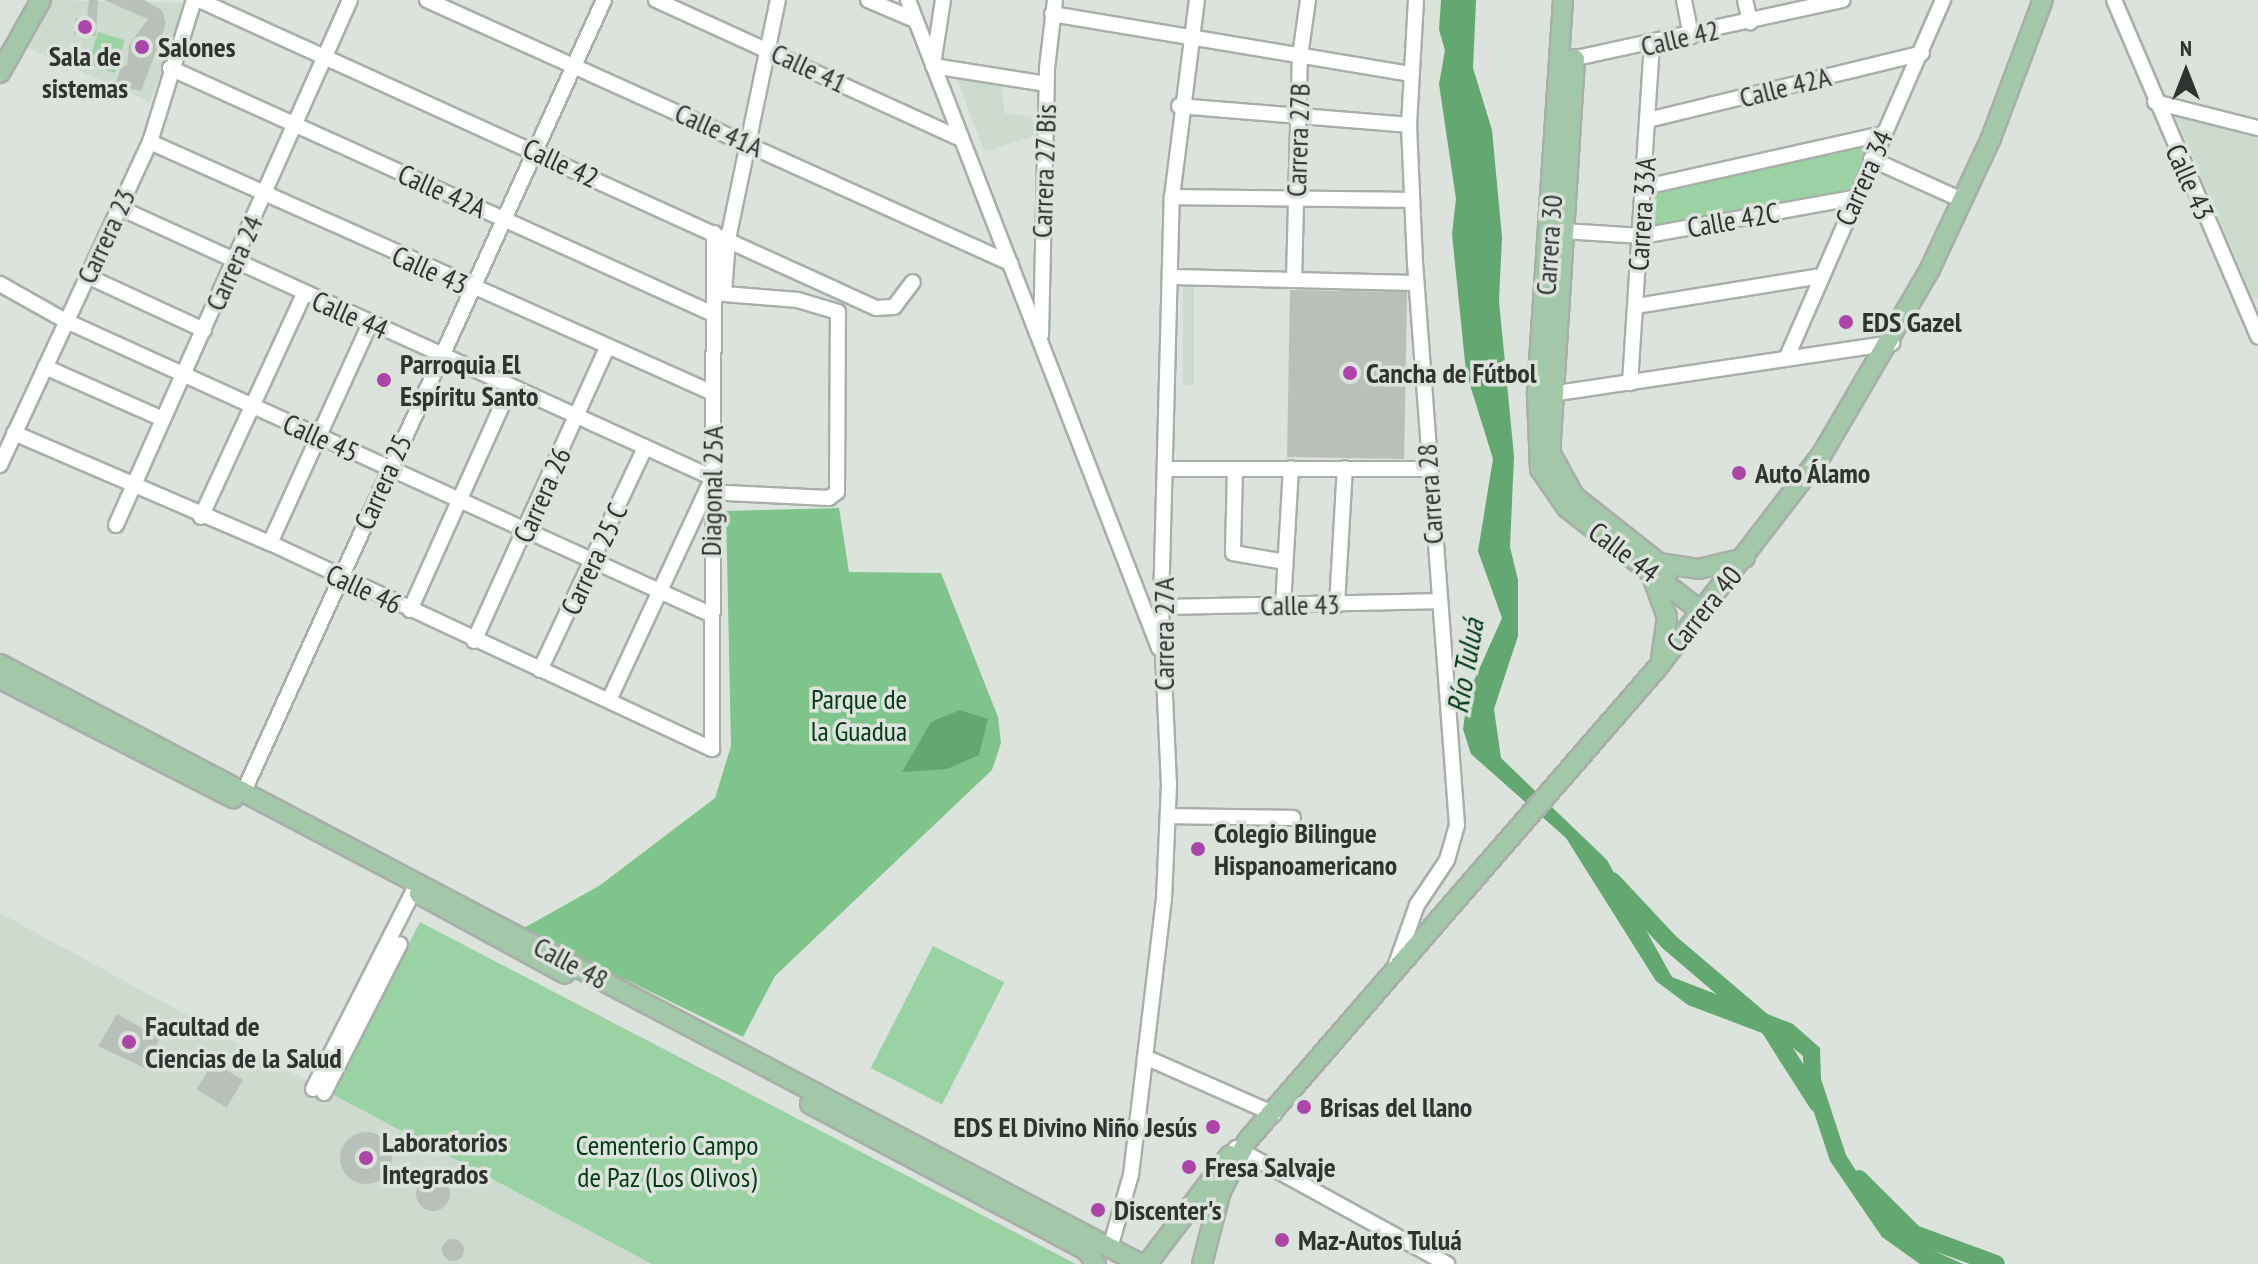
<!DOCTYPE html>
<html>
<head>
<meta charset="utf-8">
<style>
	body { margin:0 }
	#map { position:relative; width:2258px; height:1264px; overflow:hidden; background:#dbe3dc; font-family:"PT Sans Narrow",sans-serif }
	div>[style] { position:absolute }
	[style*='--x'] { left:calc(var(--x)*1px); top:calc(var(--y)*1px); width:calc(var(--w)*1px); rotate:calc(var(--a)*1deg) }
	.built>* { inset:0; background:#ccdbce; transform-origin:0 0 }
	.green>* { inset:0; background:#9bd2a3; transform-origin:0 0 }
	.forest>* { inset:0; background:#7fc48b }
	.water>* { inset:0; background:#64a871 }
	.river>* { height:18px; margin:-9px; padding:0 9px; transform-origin:9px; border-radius:9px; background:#64a871 }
	.building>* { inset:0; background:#b8c0b9; transform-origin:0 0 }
	.round { border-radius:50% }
	.roads { filter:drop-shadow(2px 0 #a7afa8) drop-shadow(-2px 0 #a7afa8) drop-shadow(0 2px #a7afa8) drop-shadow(0 -2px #a7afa8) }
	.minor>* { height:14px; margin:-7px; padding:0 7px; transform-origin:7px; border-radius:7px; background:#fff }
	.major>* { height:18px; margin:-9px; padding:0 9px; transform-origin:9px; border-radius:9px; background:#a3c7a9 }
	.dots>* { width:22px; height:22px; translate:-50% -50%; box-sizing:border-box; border:4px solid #dbe3dc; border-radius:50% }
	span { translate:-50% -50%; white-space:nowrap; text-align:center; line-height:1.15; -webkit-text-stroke:7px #dbe3dc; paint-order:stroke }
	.street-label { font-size:28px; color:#303330 }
	.poi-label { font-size:28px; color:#303330; font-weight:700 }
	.left { translate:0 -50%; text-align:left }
	.right { translate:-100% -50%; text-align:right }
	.park-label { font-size:28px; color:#033915 }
	.water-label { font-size:30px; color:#023814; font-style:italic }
	.north { position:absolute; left:2146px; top:32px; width:80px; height:80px; -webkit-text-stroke:6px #dbe3dc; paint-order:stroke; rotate:0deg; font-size:22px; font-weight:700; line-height:32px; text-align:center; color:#303330 }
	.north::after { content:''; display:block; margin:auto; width:28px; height:36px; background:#303330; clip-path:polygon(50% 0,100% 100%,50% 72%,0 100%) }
</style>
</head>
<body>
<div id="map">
	<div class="built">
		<i style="clip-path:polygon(51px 0,186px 3px,150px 102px,24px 46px)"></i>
		<i style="clip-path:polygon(956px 77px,1002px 85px,1004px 113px,1031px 117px,1039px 134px,985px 152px)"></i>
		<i style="clip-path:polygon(2175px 115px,2258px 136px,2258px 299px,2253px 298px)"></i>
		<i style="left:1183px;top:286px;width:11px;height:99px"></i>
		<i style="clip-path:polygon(0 913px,311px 1083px,652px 1264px,0 1264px)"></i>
	</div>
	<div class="green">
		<i style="left:98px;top:32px;width:28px;height:34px;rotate:17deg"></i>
		<i style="clip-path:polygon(1869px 146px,1849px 192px,1653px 227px,1655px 192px)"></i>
		<i style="clip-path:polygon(420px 922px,1076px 1264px,652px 1264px,332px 1094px)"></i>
		<i style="left:933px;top:946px;width:80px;height:137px;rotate:27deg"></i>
	</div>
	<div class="forest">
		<i style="clip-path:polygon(839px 508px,849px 572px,941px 573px,998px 717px,1001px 743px,992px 770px,775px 976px,743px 1037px,522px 929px,599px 886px,715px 798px,731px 746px,726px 511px)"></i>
	</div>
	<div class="water">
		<i style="clip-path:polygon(1441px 0,1476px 0,1473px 68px,1492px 130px,1502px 237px,1499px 301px,1514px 456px,1510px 547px,1518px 580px,1518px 636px,1494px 709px,1501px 758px,1607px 860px,1672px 977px,1793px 1024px,1820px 1048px,1821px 1079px,1846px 1155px,1876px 1202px,1919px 1244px,1963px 1264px,1920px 1264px,1882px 1237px,1830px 1161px,1804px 1082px,1803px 1056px,1786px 1042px,1688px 1005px,1656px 981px,1566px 838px,1471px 754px,1463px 729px,1468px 694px,1502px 618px,1478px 551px,1493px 459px,1466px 372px,1452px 234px,1456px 199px,1439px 84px,1445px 50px,1439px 30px)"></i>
		<i style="clip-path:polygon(960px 710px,988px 719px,979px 755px,947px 769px,902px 772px,931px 722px)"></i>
	</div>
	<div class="river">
		<i style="--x:1612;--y:881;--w:83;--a:46.9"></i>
		<i style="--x:1669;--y:942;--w:131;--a:40.4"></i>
		<i style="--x:1769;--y:1027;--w:91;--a:57.5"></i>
		<i style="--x:1859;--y:1179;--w:78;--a:45"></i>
		<i style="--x:1914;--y:1234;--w:87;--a:20.1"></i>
	</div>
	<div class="building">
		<i style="clip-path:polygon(89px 0,98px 0,96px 36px,74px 34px,75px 18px,87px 19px)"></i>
		<i style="clip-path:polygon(104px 0,144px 0,162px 10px,166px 24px,141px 91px,115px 85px,122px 65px,127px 66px,129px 45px,148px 19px)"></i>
		<i style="left:1290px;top:290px;width:117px;height:167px;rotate:1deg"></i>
		<i style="clip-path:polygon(117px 1014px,160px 1038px,145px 1068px,98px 1046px)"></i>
		<i style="left:213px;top:1062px;width:35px;height:32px;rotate:31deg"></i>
		<i class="round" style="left:340px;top:1132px;width:52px;height:52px"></i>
		<i class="round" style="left:416px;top:1177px;width:34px;height:34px"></i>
		<i class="round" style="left:442px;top:1239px;width:22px;height:22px"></i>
	</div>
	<div class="roads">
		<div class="minor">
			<i style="--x:199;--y:0;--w:744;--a:24.46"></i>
			<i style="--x:876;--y:308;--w:18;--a:-3"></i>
			<i style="--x:894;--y:307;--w:31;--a:-53"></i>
			<i style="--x:427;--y:0;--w:640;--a:24.28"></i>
			<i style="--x:656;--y:0;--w:335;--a:24.5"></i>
			<i style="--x:868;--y:0;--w:51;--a:23.1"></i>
			<i style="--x:908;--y:0;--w:695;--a:68.83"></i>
			<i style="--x:1684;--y:0;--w:37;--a:79"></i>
			<i style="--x:1745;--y:0;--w:23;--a:77"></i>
			<i style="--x:2114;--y:0;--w:366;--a:66.8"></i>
			<i style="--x:1052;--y:14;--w:363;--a:9.5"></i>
			<i style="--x:1567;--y:60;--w:282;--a:-12.3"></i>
			<i style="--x:933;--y:65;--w:66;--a:-81.3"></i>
			<i style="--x:933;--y:66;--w:115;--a:9"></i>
			<i style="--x:170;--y:68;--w:596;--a:24.37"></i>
			<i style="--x:2155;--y:102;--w:106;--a:14.2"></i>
			<i style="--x:1179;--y:106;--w:231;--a:4.7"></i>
			<i style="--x:1648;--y:120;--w:282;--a:-13.7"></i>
			<i style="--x:150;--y:142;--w:616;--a:24.03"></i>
			<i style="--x:1871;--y:159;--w:100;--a:24.3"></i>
			<i style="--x:1645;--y:187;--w:244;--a:-12.6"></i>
			<i style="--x:1172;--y:197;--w:240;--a:0.7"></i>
			<i style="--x:120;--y:208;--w:652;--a:24.48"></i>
			<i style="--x:1563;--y:231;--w:79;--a:3.6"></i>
			<i style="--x:1642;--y:236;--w:215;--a:-10.2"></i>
			<i style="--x:87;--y:276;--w:129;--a:24.8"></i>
			<i style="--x:1171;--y:277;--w:245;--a:1.4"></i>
			<i style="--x:1294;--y:280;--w:224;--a:-88.5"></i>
			<i style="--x:1300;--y:56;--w:57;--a:-81.9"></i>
			<i style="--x:0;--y:284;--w:73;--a:29.4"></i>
			<i style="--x:64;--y:320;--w:710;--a:24.47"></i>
			<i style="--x:1636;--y:306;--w:187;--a:-9.2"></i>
			<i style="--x:1041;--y:335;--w:267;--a:-88.7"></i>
			<i style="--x:1047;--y:68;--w:68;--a:-83.3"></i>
			<i style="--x:1787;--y:357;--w:390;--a:-66.4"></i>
			<i style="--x:45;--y:367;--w:129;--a:23.8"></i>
			<i style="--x:1630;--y:383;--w:339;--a:-86.3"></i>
			<i style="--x:1551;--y:394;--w:345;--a:-8.5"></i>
			<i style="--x:14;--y:433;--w:279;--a:23.3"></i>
			<i style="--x:270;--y:543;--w:488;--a:25"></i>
			<i style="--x:712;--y:749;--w:516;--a:-89.78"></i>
			<i style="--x:0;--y:465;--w:356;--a:-65.1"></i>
			<i style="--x:150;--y:142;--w:149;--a:-72.8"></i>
			<i style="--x:1167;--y:469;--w:261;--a:0"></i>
			<i style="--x:1235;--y:469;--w:84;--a:91.4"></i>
			<i style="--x:1233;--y:553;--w:53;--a:9.8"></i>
			<i style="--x:706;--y:492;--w:123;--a:2.8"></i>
			<i style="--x:829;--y:498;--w:10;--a:-37"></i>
			<i style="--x:837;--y:492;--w:180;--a:-89.7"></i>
			<i style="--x:838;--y:312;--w:42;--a:-163.3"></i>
			<i style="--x:798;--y:300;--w:74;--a:-175.4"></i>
			<i style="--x:724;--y:294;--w:55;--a:-85.8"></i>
			<i style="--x:728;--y:239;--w:244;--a:-78.2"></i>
			<i style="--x:201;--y:517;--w:246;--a:-65.2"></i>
			<i style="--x:116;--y:525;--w:575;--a:-65.98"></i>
			<i style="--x:270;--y:543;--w:241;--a:-65.5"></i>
			<i style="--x:1337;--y:605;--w:137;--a:-86.7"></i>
			<i style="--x:1283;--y:606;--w:138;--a:-86.7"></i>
			<i style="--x:1161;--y:607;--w:278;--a:-1.2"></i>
			<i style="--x:410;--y:610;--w:244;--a:-65.8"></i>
			<i style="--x:474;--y:641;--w:322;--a:-65.6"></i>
			<i style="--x:540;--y:670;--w:246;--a:-64.7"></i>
			<i style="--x:610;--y:698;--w:234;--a:-65"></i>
			<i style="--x:244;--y:791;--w:869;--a:-65.53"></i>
			<i style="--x:1169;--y:816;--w:124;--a:0.9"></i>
			<i style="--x:1395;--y:967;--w:66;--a:-70.5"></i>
			<i style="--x:1417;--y:905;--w:54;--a:-56.3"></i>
			<i style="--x:1447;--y:860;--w:36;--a:-74"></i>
			<i style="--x:1457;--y:825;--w:564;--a:-94.27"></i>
			<i style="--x:1415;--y:263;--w:138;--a:-92.5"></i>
			<i style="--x:1409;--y:125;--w:125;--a:-86.8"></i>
			<i style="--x:1145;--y:1057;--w:141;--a:23.8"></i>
			<i style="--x:313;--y:1089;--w:232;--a:-63.1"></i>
			<i style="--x:324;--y:1093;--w:167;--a:-63"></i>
			<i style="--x:1236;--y:1148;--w:241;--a:28.8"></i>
			<i style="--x:1110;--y:1248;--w:76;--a:-74"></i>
			<i style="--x:1131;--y:1175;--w:278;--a:-83.2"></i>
			<i style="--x:1164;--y:899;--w:114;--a:-87.5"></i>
			<i style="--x:1169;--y:785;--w:178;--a:-92.6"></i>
			<i style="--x:1161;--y:607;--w:410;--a:-88.5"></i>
			<i style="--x:1172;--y:197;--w:199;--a:-82.8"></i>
		</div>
		<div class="major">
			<i style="--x:1563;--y:0;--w:396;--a:93.8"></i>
			<i style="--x:1537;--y:395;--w:74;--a:87.7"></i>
			<i style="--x:1540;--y:469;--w:47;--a:55.3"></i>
			<i style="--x:1567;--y:508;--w:170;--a:37.6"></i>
			<i style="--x:1575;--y:59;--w:394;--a:93.6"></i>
			<i style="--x:1550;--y:452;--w:50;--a:61.4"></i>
			<i style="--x:1574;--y:496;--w:121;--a:38.3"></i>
			<i style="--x:0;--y:73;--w:84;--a:-60.7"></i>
			<i style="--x:1658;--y:563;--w:41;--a:8.3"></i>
			<i style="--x:1699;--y:569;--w:47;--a:-13.4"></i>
			<i style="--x:1653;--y:579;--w:40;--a:69.8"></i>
			<i style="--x:1667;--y:617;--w:41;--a:98.3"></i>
			<i style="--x:0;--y:664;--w:1289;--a:27.74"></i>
			<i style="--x:0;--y:679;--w:262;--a:27.1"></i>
			<i style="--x:419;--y:894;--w:166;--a:28.7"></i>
			<i style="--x:810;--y:1104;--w:312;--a:27.9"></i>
			<i style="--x:1086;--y:1250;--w:17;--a:54"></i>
			<i style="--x:1147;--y:1264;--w:137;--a:-52.7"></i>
			<i style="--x:1202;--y:1264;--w:75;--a:-75.4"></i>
			<i style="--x:1221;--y:1191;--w:56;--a:-62.5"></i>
			<i style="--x:1247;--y:1141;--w:627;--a:-49.07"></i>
			<i style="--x:1658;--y:667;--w:269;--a:-52.4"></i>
			<i style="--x:1822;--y:454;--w:214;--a:-59.7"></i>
			<i style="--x:1930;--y:269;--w:145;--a:-65"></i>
			<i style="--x:1991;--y:138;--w:147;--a:-69.4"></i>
		</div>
	</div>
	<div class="dots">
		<i style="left:85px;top:27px;background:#ab45a8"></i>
		<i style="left:142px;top:47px;background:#ab45a8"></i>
		<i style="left:1846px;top:322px;background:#ab45a8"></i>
		<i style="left:1350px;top:373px;background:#ab45a8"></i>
		<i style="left:384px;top:380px;background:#ab45a8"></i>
		<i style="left:1739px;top:473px;background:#ab45a8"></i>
		<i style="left:1198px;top:849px;background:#ab45a8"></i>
		<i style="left:129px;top:1042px;background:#ab45a8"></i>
		<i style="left:1304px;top:1107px;background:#ab45a8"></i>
		<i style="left:1213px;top:1127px;background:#ab45a8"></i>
		<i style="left:366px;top:1158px;background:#ab45a8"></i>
		<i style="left:1189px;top:1167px;background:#ab45a8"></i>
		<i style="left:1098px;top:1210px;background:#ab45a8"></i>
		<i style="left:1282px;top:1240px;background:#ab45a8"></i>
	</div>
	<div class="street-label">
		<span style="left:1680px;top:38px;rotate:-13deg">Calle 42</span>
		<span style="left:809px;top:68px;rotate:25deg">Calle 41</span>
		<span style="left:1785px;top:87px;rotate:-14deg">Calle 42A</span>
		<span style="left:719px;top:130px;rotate:24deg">Calle 41A</span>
		<span style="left:1298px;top:140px;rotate:-88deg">Carrera 27B</span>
		<span style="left:561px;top:163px;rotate:25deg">Calle 42</span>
		<span style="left:1044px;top:171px;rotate:-88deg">Carrera 27 Bis</span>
		<span style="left:1864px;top:178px;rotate:-66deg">Carrera 34</span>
		<span style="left:2190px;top:182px;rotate:66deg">Calle 43</span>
		<span style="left:442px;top:191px;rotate:24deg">Calle 42A</span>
		<span style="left:1642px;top:214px;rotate:-86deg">Carrera 33A</span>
		<span style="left:1733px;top:220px;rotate:-10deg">Calle 42C</span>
		<span style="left:106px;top:236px;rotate:-65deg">Carrera 23</span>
		<span style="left:1549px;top:245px;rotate:-86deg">Carrera 30</span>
		<span style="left:234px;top:263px;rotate:-66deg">Carrera 24</span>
		<span style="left:430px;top:270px;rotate:24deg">Calle 43</span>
		<span style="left:350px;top:315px;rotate:24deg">Calle 44</span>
		<span style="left:321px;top:438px;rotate:24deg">Calle 45</span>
		<span style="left:383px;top:482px;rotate:-66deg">Carrera 25</span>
		<span style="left:712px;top:491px;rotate:-89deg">Diagonal 25A</span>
		<span style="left:1430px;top:494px;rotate:-94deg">Carrera 28</span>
		<span style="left:542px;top:495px;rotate:-66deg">Carrera 26</span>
		<span style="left:1624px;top:552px;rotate:37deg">Calle 44</span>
		<span style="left:594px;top:559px;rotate:-65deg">Carrera 25 C</span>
		<span style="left:364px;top:589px;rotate:25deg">Calle 46</span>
		<span style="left:1300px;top:605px;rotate:-1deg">Calle 43</span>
		<span style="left:1704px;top:609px;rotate:-51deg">Carrera 40</span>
		<span style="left:1164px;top:634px;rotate:-90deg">Carrera 27A</span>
		<span style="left:571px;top:963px;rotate:28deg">Calle 48</span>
	</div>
	<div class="poi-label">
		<span class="left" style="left:158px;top:47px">Salones</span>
		<span style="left:85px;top:72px">Sala de<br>sistemas</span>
		<span class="left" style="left:1862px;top:322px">EDS Gazel</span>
		<span class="left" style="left:400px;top:380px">Parroquia El<br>Espíritu Santo</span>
		<span class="left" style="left:1366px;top:373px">Cancha de Fútbol</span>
		<span class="left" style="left:1755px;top:473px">Auto Álamo</span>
		<span class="left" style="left:1214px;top:849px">Colegio Bilingue<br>Hispanoamericano</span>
		<span class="left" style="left:145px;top:1042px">Facultad de<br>Ciencias de la Salud</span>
		<span class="left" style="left:1320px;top:1107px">Brisas del llano</span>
		<span class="right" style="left:1197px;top:1127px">EDS El Divino Niño Jesús</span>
		<span class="left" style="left:382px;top:1158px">Laboratorios<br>Integrados</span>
		<span class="left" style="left:1205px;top:1167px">Fresa Salvaje</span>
		<span class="left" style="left:1114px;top:1210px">Discenter's</span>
		<span class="left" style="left:1298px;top:1240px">Maz-Autos Tuluá</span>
	</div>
	<div class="park-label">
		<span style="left:859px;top:715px">Parque de<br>la Guadua</span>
		<span style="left:667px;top:1161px">Cementerio Campo<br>de Paz (Los Olivos)</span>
	</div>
	<div class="water-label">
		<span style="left:1465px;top:666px;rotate:-80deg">Río Tuluá</span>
	</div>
	<div class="north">N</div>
</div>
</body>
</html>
